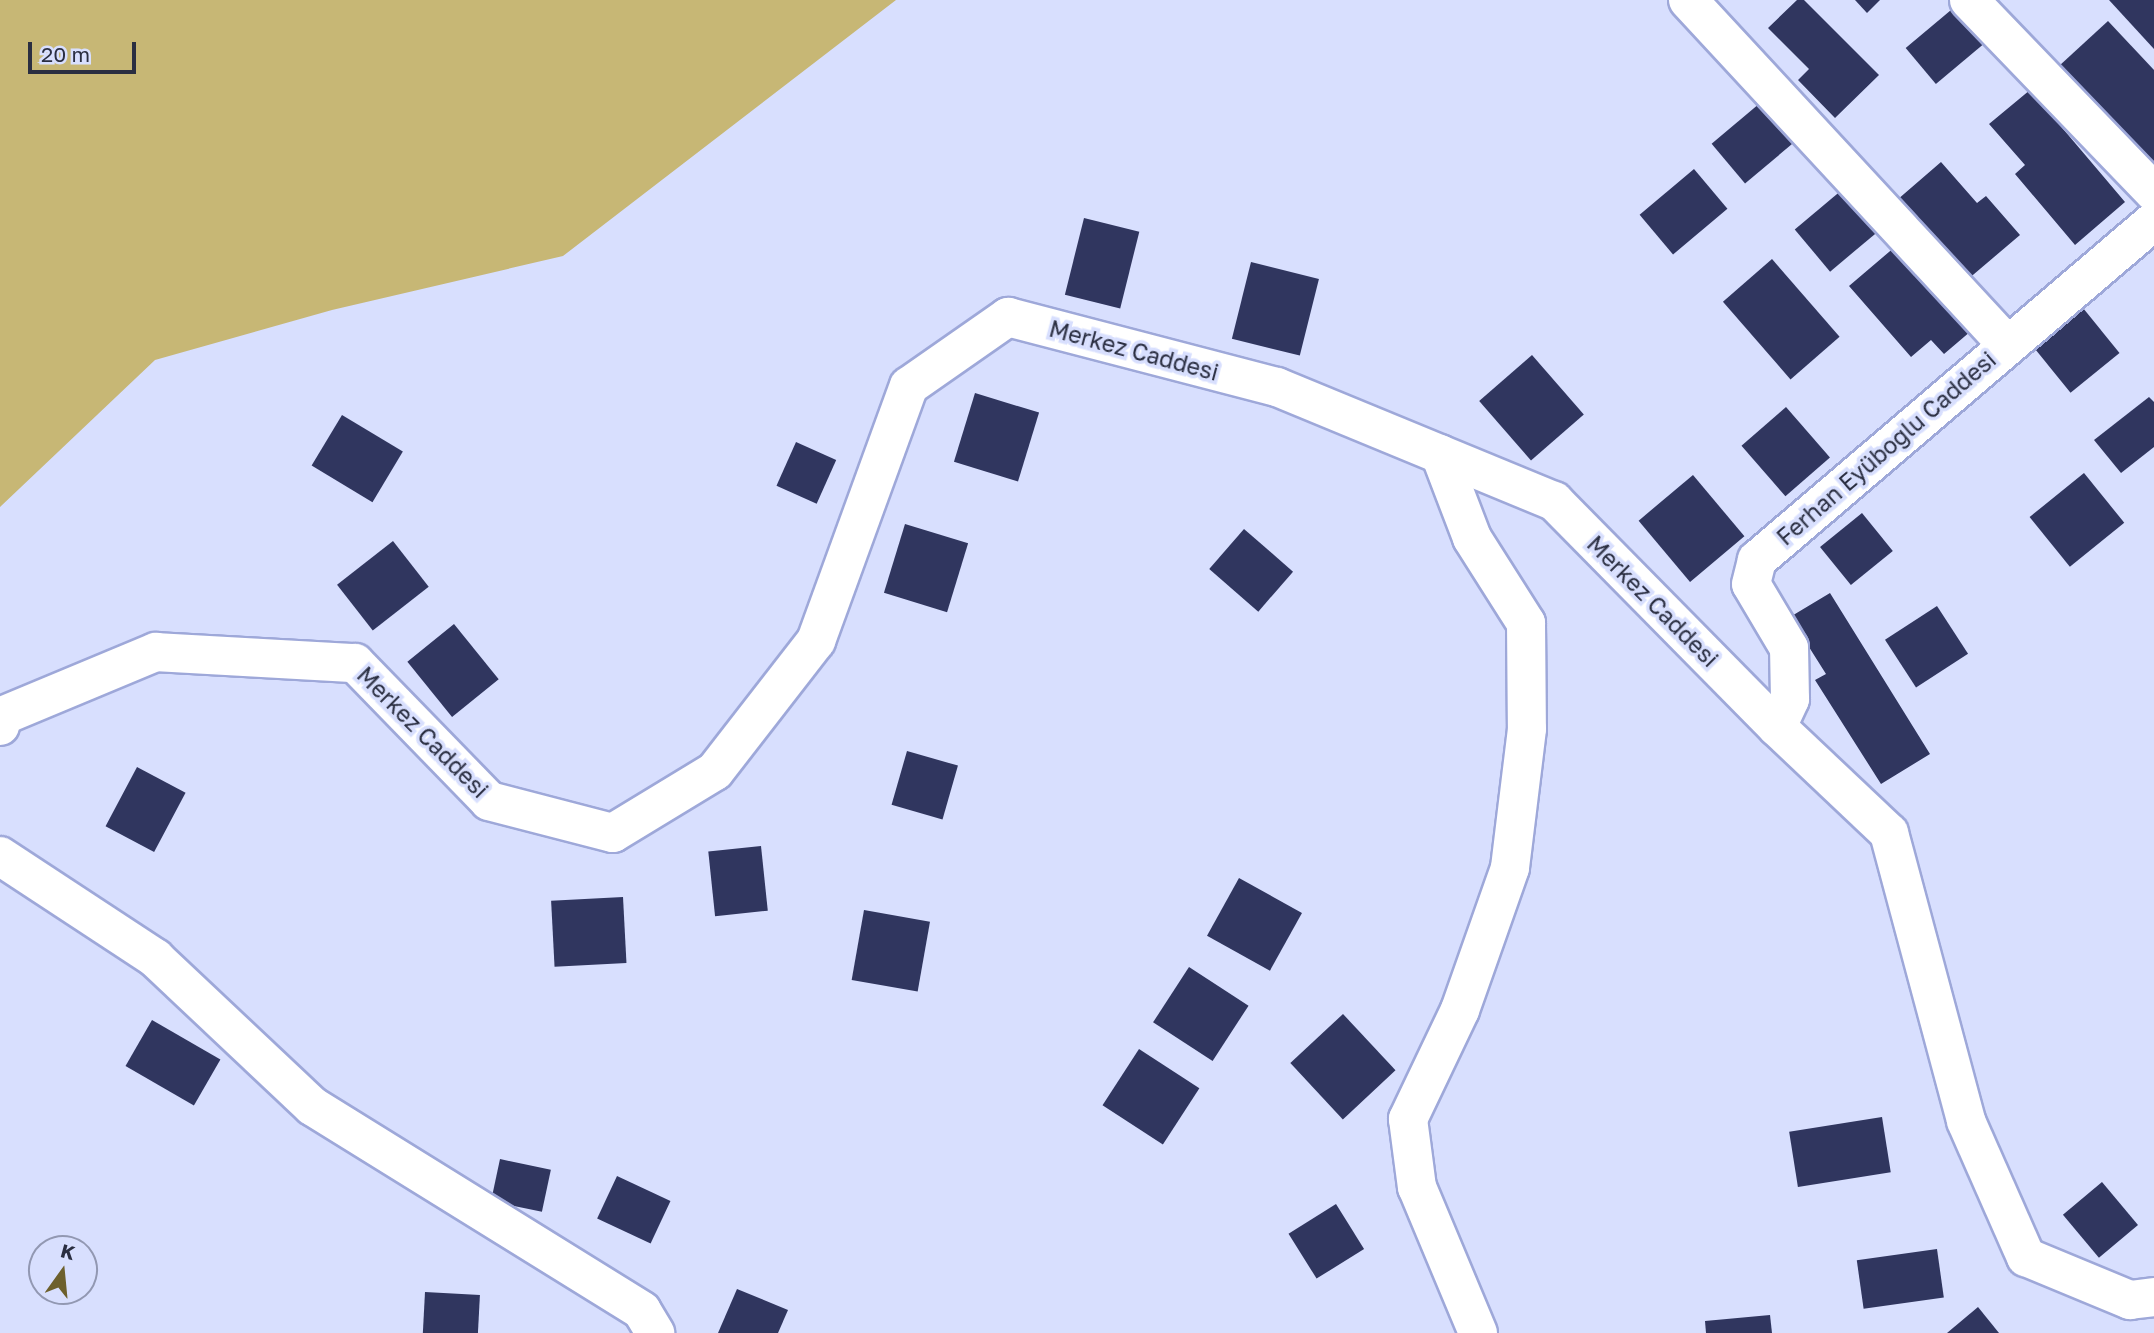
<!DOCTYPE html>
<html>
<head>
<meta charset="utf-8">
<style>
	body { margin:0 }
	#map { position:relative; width:2154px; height:1333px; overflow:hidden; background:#d8dffe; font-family:"Golos Text",sans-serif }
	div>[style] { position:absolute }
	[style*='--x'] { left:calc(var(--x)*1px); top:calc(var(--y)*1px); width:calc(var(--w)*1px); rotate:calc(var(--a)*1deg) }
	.green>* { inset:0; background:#c7b775 }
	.building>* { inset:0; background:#30365f; transform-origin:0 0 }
	.roads { filter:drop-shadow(2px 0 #9ea8d9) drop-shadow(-2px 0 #9ea8d9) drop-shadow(0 2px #9ea8d9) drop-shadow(0 -2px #9ea8d9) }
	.street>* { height:38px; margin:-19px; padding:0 19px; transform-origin:19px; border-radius:19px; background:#fff }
	.secondary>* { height:38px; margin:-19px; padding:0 19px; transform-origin:19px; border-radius:19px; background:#fff }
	span { translate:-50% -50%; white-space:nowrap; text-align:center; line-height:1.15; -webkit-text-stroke:7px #d8dffe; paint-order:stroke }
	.street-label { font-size:23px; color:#2a2e41 }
	.north { position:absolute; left:28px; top:1235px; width:70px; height:70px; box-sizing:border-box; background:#d8dffe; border:2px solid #9298b2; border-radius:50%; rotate:15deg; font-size:19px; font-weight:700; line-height:28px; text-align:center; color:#2a2e41 }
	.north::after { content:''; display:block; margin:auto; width:24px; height:32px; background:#6d602d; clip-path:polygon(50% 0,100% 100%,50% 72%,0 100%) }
	.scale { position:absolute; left:28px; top:42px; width:108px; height:32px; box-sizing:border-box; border:4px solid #2a2e41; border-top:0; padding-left:9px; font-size:21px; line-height:24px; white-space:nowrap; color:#2a2e41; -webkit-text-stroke:5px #d8dffe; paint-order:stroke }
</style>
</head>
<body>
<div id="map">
	<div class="green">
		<i style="clip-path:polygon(0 0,896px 0,563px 256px,332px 310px,155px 360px,0 507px)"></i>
	</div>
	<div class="building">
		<i style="clip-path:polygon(1797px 0,1804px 0,1879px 75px,1835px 118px,1798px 80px,1809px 69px,1768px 28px)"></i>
		<i style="clip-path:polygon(1855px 0,1880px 0,1867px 13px)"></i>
		<i style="clip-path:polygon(2109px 0,2154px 0,2154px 49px)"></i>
		<i style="left:1957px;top:5px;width:47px;height:67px;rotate:50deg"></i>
		<i style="clip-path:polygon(2108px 21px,2154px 70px,2154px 169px,2059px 66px)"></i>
		<i style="clip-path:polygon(2030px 90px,2125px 202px,2075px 245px,2015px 174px,2025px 165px,1989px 124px)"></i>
		<i style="left:1766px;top:98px;width:52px;height:71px;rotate:50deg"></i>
		<i style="clip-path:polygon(1941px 162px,1977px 203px,1986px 196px,2020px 235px,1967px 280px,1897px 200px)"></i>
		<i style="left:1694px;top:169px;width:52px;height:71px;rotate:50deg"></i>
		<i style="left:1843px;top:189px;width:55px;height:63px;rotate:50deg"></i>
		<i style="left:1084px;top:218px;width:57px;height:79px;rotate:14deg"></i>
		<i style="clip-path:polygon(1896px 246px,1971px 331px,1944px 354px,1931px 340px,1911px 357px,1849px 286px)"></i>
		<i style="left:1772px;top:259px;width:103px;height:65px;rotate:49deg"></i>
		<i style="left:1251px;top:262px;width:70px;height:79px;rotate:14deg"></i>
		<i style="left:2083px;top:308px;width:58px;height:63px;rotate:51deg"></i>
		<i style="left:1532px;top:355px;width:79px;height:70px;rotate:49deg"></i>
		<i style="left:975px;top:393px;width:67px;height:72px;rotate:17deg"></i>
		<i style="clip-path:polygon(2149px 397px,2154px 402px,2154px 447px,2121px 473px,2094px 440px)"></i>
		<i style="left:1786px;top:407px;width:67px;height:59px;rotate:49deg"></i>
		<i style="left:342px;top:415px;width:71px;height:59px;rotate:31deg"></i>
		<i style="left:796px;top:442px;width:44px;height:48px;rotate:24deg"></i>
		<i style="left:2084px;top:473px;width:64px;height:70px;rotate:51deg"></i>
		<i style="left:1693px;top:475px;width:80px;height:71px;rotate:50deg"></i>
		<i style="left:1862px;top:513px;width:49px;height:54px;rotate:51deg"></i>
		<i style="left:905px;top:524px;width:66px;height:72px;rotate:17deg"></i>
		<i style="left:1244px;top:529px;width:65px;height:53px;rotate:41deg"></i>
		<i style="left:393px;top:541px;width:58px;height:71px;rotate:52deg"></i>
		<i style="clip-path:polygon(1830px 593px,1930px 754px,1881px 784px,1815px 680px,1826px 674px,1790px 617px)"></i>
		<i style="left:1937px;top:606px;width:57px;height:62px;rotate:57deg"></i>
		<i style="left:454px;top:624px;width:71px;height:60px;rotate:51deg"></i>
		<i style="left:907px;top:751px;width:53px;height:56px;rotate:16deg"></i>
		<i style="left:137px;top:767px;width:55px;height:67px;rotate:28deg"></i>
		<i style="left:761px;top:846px;width:65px;height:53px;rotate:84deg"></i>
		<i style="left:1239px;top:878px;width:72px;height:66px;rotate:29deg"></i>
		<i style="left:623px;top:897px;width:66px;height:72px;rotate:87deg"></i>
		<i style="left:864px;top:910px;width:67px;height:71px;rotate:10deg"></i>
		<i style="left:1189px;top:967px;width:71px;height:66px;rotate:33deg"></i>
		<i style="left:1343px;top:1014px;width:77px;height:72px;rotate:47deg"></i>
		<i style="left:152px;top:1020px;width:79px;height:53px;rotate:30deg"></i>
		<i style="left:1139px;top:1049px;width:72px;height:67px;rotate:33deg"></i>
		<i style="left:1882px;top:1117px;width:56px;height:94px;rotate:81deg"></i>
		<i style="left:500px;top:1159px;width:52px;height:43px;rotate:12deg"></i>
		<i style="left:617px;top:1176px;width:59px;height:47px;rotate:25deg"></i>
		<i style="left:2102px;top:1182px;width:56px;height:51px;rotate:50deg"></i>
		<i style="left:1336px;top:1204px;width:53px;height:56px;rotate:58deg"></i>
		<i style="left:1937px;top:1249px;width:49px;height:81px;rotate:82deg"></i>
		<i style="clip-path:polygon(737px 1289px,788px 1310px,778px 1333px,718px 1333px)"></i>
		<i style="left:425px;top:1292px;width:55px;height:41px;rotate:3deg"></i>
		<i style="clip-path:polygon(1978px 1307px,1999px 1333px,1947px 1333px)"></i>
		<i style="clip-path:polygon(1770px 1315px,1772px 1333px,1706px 1333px,1705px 1321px)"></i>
	</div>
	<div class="roads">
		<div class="street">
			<i style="--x:1688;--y:0;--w:468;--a:47.2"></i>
			<i style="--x:1969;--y:0;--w:267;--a:46.1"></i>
			<i style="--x:1440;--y:454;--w:90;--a:69.1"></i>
			<i style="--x:1472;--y:538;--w:101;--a:57.6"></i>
			<i style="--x:1526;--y:623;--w:106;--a:89.5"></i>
			<i style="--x:1527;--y:729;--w:140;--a:97"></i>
			<i style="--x:1510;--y:868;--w:151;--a:109.4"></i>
			<i style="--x:1460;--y:1010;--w:121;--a:115.5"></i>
			<i style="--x:1408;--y:1119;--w:69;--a:82.5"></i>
			<i style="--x:1417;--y:1187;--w:158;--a:67.3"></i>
			<i style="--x:1777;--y:727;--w:31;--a:-65"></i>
			<i style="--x:1790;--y:699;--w:51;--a:-91.1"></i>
			<i style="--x:1789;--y:648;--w:74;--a:-120.7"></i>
			<i style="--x:1751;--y:584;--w:25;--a:-76"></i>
			<i style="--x:1757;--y:560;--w:522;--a:-40.49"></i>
		</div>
		<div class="secondary">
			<i style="--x:0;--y:726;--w:10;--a:-79"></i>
			<i style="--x:2;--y:716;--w:167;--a:-22.6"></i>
			<i style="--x:156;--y:652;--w:199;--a:3.2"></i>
			<i style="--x:355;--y:663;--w:192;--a:45.8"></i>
			<i style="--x:489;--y:801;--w:128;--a:14.5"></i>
			<i style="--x:613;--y:833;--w:119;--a:-31.3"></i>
			<i style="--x:715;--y:771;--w:165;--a:-52.2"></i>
			<i style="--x:816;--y:641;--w:271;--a:-70"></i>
			<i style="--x:909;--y:386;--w:121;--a:-34.9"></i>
			<i style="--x:1008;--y:317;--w:278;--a:14.6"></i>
			<i style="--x:1277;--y:387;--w:300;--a:22.4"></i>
			<i style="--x:1554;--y:501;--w:317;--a:45.4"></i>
			<i style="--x:1777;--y:727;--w:154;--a:43.4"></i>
			<i style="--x:1889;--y:833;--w:298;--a:75"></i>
			<i style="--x:1966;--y:1121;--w:149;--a:66.2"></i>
			<i style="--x:2026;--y:1257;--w:113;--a:22.5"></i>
			<i style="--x:2130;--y:1300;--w:24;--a:-7"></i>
			<i style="--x:0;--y:856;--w:186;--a:33.3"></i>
			<i style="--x:155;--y:958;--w:216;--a:43.3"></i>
			<i style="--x:312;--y:1106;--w:388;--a:31.8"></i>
			<i style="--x:642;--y:1311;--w:26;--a:59"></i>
		</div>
	</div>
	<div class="street-label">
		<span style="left:1134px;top:350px;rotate:15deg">Merkez Caddesi</span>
		<span style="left:1886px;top:448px;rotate:-41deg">Ferhan Eyüboğlu Caddesi</span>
		<span style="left:1653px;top:601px;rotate:45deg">Merkez Caddesi</span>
		<span style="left:423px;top:732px;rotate:45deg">Merkez Caddesi</span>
	</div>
	<div class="north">K</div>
	<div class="scale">20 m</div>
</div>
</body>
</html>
